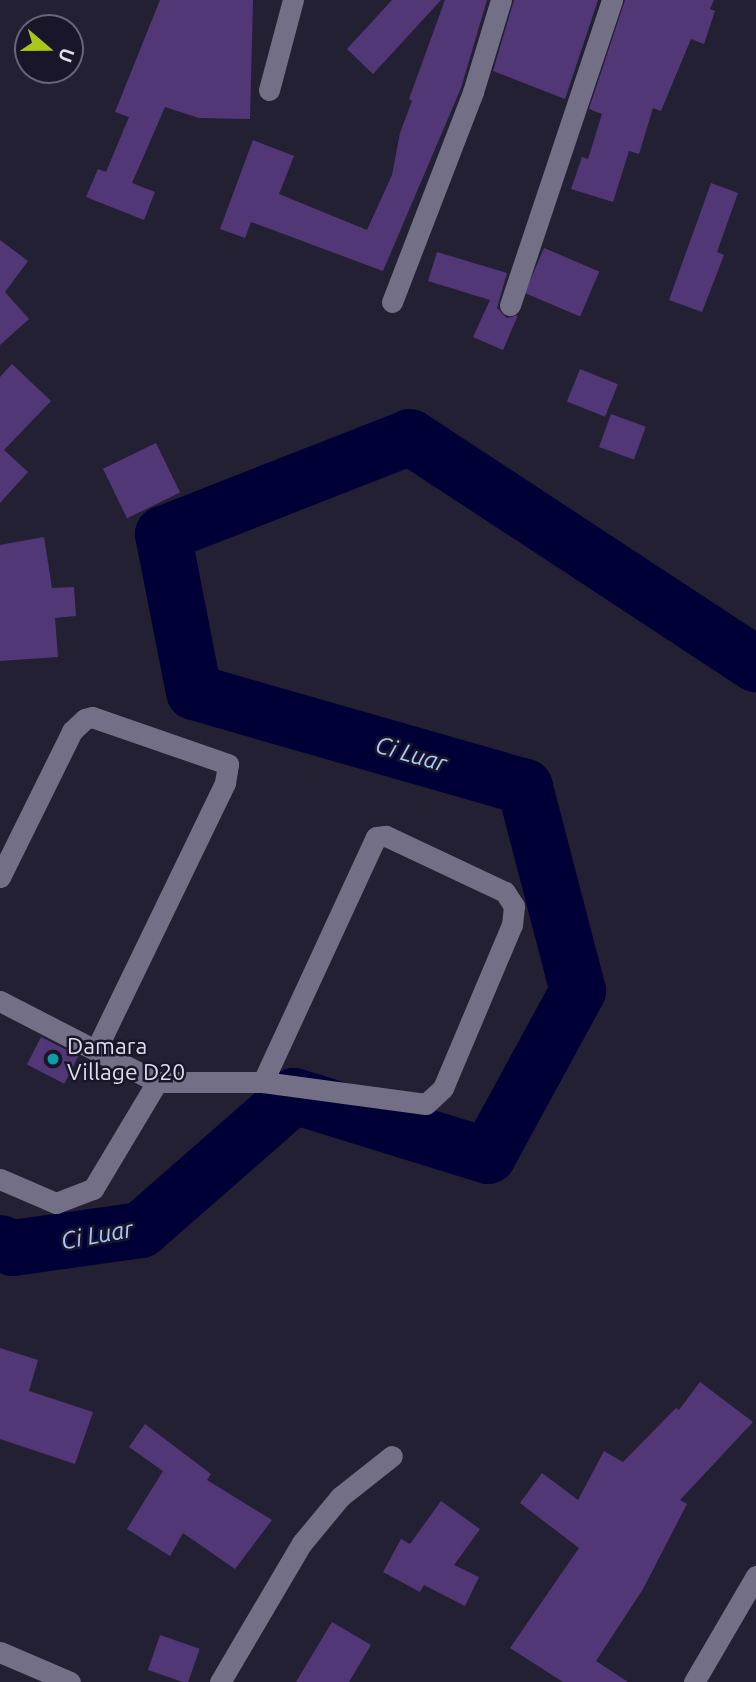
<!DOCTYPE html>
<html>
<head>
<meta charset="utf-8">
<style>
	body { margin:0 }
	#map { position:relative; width:756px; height:1682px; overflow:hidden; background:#232033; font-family:Ubuntu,sans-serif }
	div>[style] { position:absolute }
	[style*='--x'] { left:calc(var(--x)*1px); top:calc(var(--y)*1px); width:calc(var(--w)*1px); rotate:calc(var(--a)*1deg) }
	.river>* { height:56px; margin:-28px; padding:0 28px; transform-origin:28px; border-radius:28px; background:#000037 }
	.building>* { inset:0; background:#523777; transform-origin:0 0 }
	.minor>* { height:21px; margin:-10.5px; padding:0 10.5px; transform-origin:10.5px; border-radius:10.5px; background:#736f86 }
	.dots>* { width:19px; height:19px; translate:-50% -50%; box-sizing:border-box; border:4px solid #1a1629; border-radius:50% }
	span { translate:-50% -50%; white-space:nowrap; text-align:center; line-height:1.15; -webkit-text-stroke:5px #1a1629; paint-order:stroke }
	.poi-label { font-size:23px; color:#dedce9 }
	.left { translate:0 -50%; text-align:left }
	.water-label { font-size:24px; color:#abc7fd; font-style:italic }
	.north { position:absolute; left:14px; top:14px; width:70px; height:70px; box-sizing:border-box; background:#1a1629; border:2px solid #686576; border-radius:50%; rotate:110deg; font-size:19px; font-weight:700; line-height:28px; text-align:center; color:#dedce9 }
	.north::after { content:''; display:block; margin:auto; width:24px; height:32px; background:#a9c71a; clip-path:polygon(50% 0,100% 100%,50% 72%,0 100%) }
</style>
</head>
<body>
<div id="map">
	<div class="river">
		<i style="--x:0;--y:1243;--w:14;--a:21"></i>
		<i style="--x:13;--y:1248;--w:129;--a:-8"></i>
		<i style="--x:141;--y:1230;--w:203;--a:-41.2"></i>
		<i style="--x:294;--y:1096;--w:203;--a:17.2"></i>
		<i style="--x:488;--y:1156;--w:188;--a:-61.4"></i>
		<i style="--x:578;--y:991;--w:211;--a:-104.6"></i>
		<i style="--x:525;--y:787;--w:344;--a:-164"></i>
		<i style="--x:194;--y:692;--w:161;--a:-101.1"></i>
		<i style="--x:163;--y:534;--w:265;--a:-21.4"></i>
		<i style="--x:410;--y:437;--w:414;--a:33.3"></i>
	</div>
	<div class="building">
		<i style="clip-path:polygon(160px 0,253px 0,250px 119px,199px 118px,165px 107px,132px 183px,155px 192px,144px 220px,86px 197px,98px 169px,106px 172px,129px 117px,115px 112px)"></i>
		<i style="clip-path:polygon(392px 0,441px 0,373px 74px,347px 49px)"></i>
		<i style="clip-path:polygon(445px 0,487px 0,461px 88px,383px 271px,251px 222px,245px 238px,220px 229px,253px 140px,294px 156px,279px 194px,367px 230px,392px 175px,400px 133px,412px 101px,409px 99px)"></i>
		<i style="clip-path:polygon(514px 0,598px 0,565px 99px,493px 71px)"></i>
		<i style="clip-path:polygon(625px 0,714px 0,710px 9px,715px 11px,704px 44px,691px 39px,661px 111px,653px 108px,639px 154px,629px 151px,613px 202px,571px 189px,582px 157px,588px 159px,602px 114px,589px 109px)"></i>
		<i style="clip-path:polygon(711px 183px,738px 193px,717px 252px,724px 255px,702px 312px,669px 300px)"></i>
		<i style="clip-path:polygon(0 240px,28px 261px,5px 292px,29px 319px,0 345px)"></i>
		<i style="left:544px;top:248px;width:60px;height:49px;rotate:23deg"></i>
		<i style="clip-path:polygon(437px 252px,507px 273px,497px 308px,507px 318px,518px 315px,503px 350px,473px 337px,490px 300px,428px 281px)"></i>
		<i style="clip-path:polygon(12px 364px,51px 401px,4px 450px,28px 472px,0 503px,0 377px)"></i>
		<i style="left:580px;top:369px;width:41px;height:35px;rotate:22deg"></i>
		<i style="left:611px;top:414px;width:37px;height:35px;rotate:20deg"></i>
		<i style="left:156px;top:443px;width:55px;height:59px;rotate:64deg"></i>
		<i style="clip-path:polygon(44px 537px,52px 588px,74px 587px,76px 616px,55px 618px,58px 657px,0 661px,0 545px)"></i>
		<i style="left:41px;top:1037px;width:42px;height:31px;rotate:27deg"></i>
		<i style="clip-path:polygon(0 1348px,38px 1360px,29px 1391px,93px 1412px,75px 1464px,0 1439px)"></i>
		<i style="clip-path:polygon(700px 1382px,753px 1422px,680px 1500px,687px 1504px,643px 1589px,596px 1661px,628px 1682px,563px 1682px,510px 1648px,579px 1548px,520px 1503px,542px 1473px,578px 1500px,604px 1451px,623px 1462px,676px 1408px,679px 1410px)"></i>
		<i style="clip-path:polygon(145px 1424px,211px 1474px,207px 1480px,272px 1520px,235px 1569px,183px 1533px,170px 1556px,127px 1529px,163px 1471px,129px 1447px)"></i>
		<i style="clip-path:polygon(441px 1501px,480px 1529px,454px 1565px,479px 1577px,465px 1606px,424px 1585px,420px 1592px,383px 1572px,401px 1539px,410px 1544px)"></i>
		<i style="clip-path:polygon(332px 1622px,371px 1645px,349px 1682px,296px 1682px)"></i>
		<i style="left:160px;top:1635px;width:42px;height:37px;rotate:19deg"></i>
	</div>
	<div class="minor">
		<i style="--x:269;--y:90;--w:93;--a:-75.1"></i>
		<i style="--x:392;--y:302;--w:225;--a:-68.9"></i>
		<i style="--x:473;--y:92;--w:96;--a:-73.1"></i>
		<i style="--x:510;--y:305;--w:322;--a:-71.5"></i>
		<i style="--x:0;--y:877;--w:163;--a:-63.7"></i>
		<i style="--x:72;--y:731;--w:18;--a:-43"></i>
		<i style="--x:85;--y:719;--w:7;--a:-16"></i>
		<i style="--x:92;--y:717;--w:144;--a:19.1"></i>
		<i style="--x:228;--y:764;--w:19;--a:99"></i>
		<i style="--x:225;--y:783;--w:294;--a:115.8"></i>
		<i style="--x:0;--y:1001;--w:177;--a:27.3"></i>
		<i style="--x:0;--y:1179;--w:61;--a:23.2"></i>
		<i style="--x:56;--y:1203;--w:40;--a:-21"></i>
		<i style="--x:93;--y:1189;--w:125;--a:-59.1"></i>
		<i style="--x:157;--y:1082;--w:106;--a:0"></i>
		<i style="--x:263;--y:1082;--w:164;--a:7.7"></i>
		<i style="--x:426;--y:1104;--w:23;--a:-43"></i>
		<i style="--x:443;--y:1088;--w:177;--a:-67.1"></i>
		<i style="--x:512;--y:925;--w:19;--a:-84"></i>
		<i style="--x:514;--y:906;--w:17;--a:-123"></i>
		<i style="--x:505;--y:892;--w:132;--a:-154.8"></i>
		<i style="--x:386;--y:836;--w:10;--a:174"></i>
		<i style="--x:376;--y:837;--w:270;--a:114.8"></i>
		<i style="--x:0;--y:1652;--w:76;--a:23.2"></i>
		<i style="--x:220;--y:1682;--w:161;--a:-59.5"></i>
		<i style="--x:302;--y:1543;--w:60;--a:-50.4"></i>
		<i style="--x:340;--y:1497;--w:66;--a:-38.3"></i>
		<i style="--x:694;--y:1682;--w:123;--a:-59.7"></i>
	</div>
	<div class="dots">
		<i style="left:53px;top:1059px;background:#0f9aa8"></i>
	</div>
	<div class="poi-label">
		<span class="left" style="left:67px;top:1059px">Damara<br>Village D20</span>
	</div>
	<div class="water-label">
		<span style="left:411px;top:754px;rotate:16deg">Ci Luar</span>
		<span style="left:97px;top:1235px;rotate:-10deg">Ci Luar</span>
	</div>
	<div class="north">U</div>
</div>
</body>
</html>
